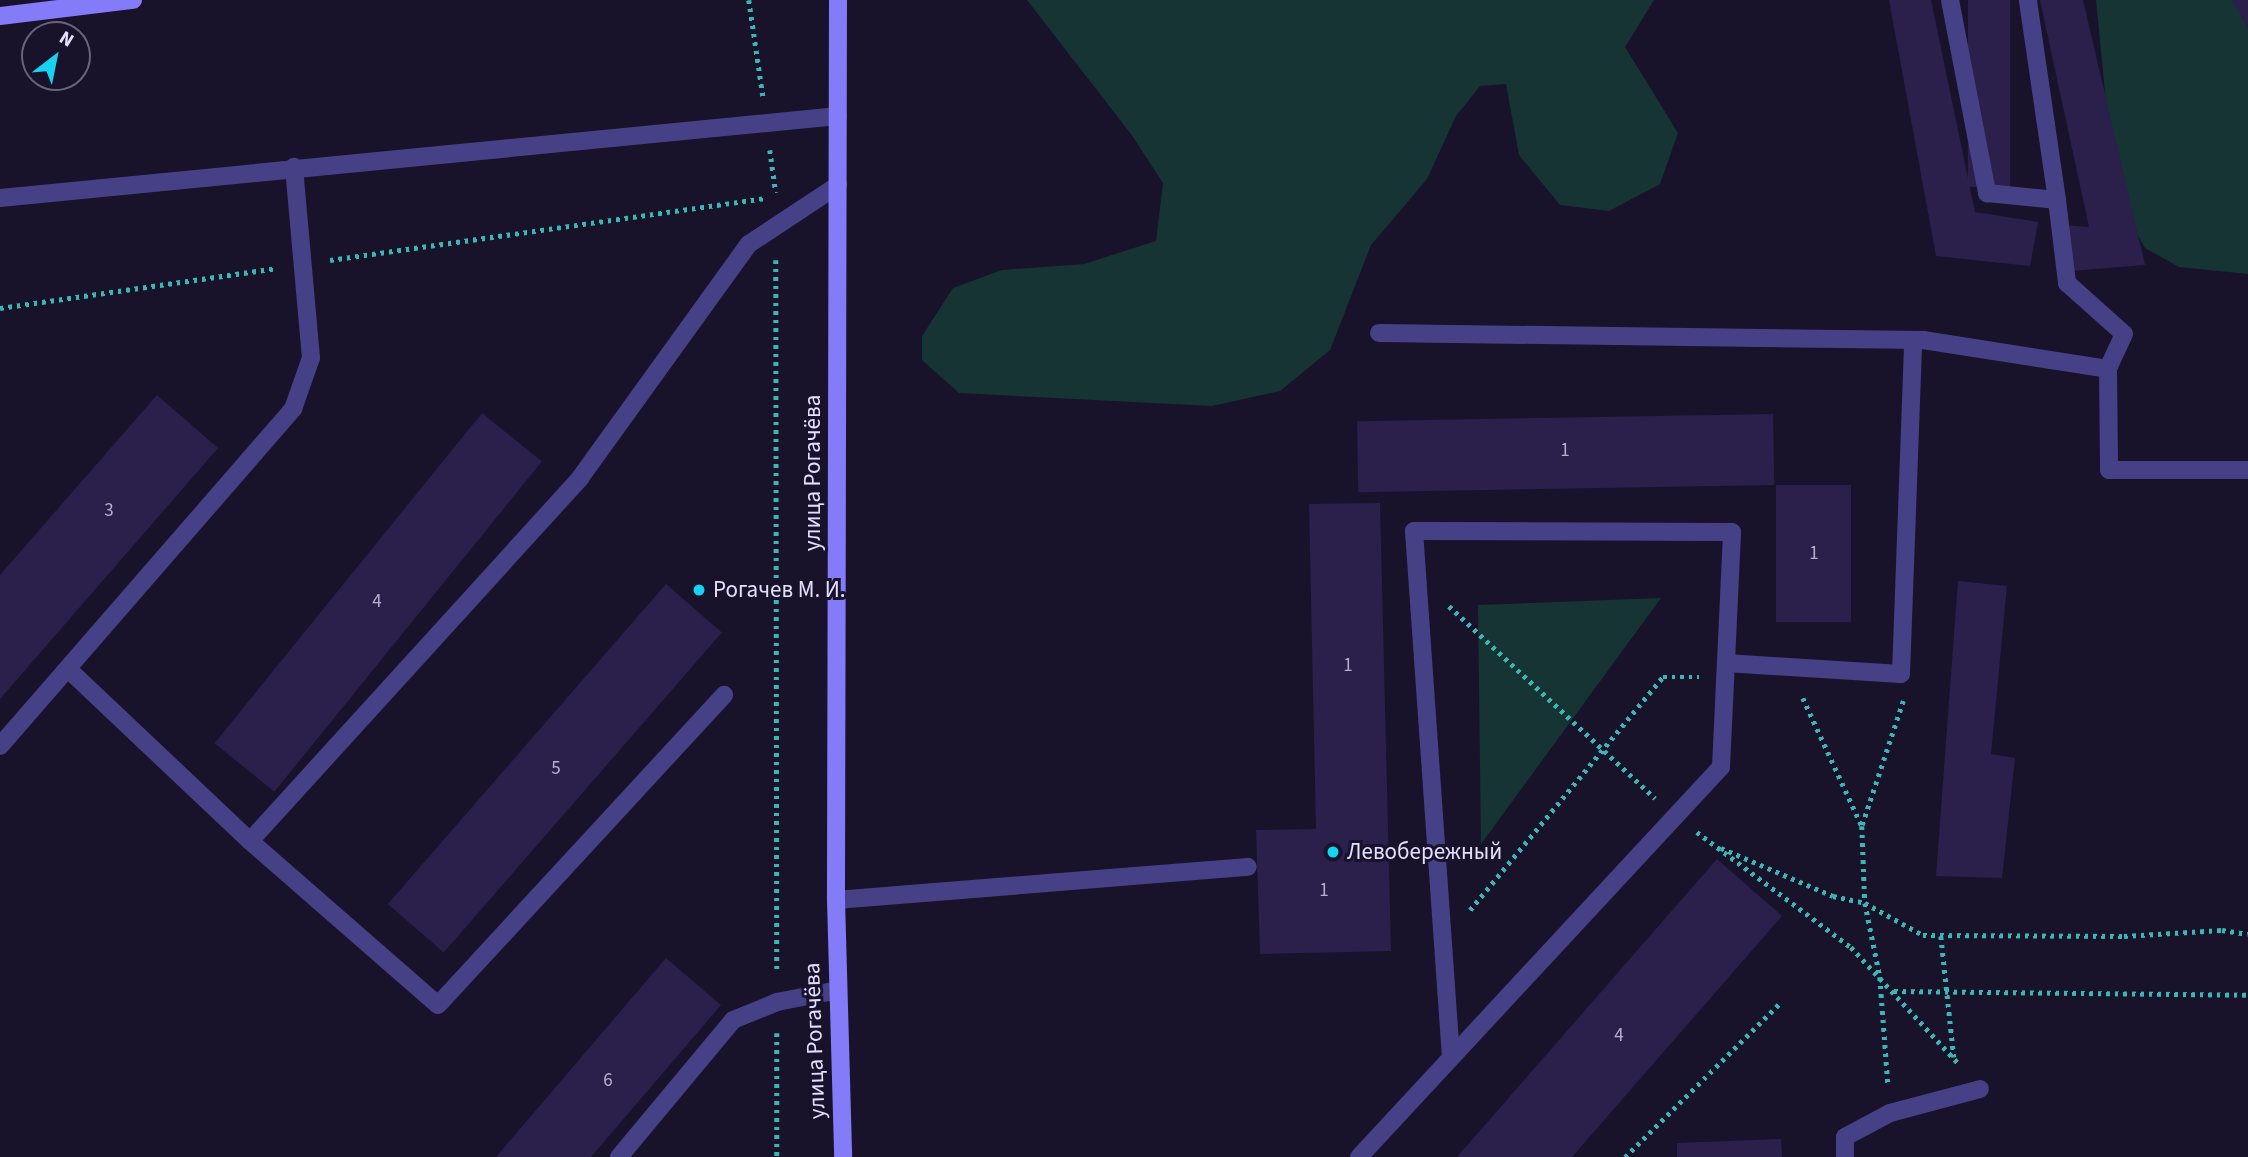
<!DOCTYPE html>
<html>
<head>
<meta charset="utf-8">
<style>
	body { margin:0 }
	#map { position:relative; width:2248px; height:1157px; overflow:hidden; background:#18132b; font-family:"Source Sans 3",sans-serif }
	div>[style] { position:absolute }
	[style*='--x'] { left:calc(var(--x)*1px); top:calc(var(--y)*1px); width:calc(var(--w)*1px); rotate:calc(var(--a)*1deg) }
	.green>* { inset:0; background:#163434 }
	.building>* { inset:0; background:#2a204b; transform-origin:0 0 }
	.path>* { height:4.5px; margin-top:-2.25px; transform-origin:0; background:repeating-linear-gradient(90deg,#39b7b4 0 3.5px,transparent 0 8.5px) }
	.lane>* { height:18px; margin:-9px; padding:0 9px; transform-origin:9px; border-radius:9px; background:#464187 }
	.secondary>* { height:18px; margin:-9px; padding:0 9px; transform-origin:9px; border-radius:9px; background:#837bf7 }
	.dots>* { width:19px; height:19px; translate:-50% -50%; box-sizing:border-box; border:4px solid #18132b; border-radius:50% }
	span { translate:-50% -50%; white-space:nowrap; text-align:center; line-height:1.15; -webkit-text-stroke:6px #18132b; paint-order:stroke }
	.number-label { font-size:19px; color:#b5afd0 }
	.number-label span { -webkit-text-stroke-width:0 }
	.street-label { font-size:23px; color:#e3dffd }
	.poi-label { font-size:23px; color:#e3dffd }
	.left { translate:0 -50%; text-align:left }
	.north { position:absolute; left:21px; top:21px; width:70px; height:70px; box-sizing:border-box; background:#18132b; border:2px solid #69657f; border-radius:50%; rotate:32deg; font-size:19px; font-weight:700; line-height:28px; text-align:center; color:#e3dffd }
	.north::after { content:''; display:block; margin:auto; width:24px; height:32px; background:#16d3f1; clip-path:polygon(50% 0,100% 100%,50% 72%,0 100%) }
</style>
</head>
<body>
<div id="map">
	<div class="green">
		<i style="clip-path:polygon(1027px 0,1654px 0,1625px 47px,1678px 133px,1660px 184px,1609px 211px,1560px 205px,1519px 155px,1506px 84px,1480px 86px,1456px 116px,1427px 179px,1371px 245px,1330px 350px,1280px 391px,1212px 406px,959px 393px,922px 360px,922px 336px,953px 288px,1002px 270px,1084px 264px,1156px 241px,1163px 183px,1131px 134px)"></i>
		<i style="clip-path:polygon(2096px 0,2234px 0,2248px 28px,2248px 274px,2179px 267px,2145px 248px,2115px 195px)"></i>
		<i style="clip-path:polygon(1661px 598px,1481px 844px,1478px 605px)"></i>
	</div>
	<div class="building">
		<i style="clip-path:polygon(1889px 0,1931px 0,1975px 212px,2038px 222px,2030px 266px,1936px 256px)"></i>
		<i style="left:1968px;top:0;width:42px;height:187px"></i>
		<i style="clip-path:polygon(2040px 0,2083px 0,2145px 265px,2070px 271px,2061px 225px,2089px 227px)"></i>
		<i style="clip-path:polygon(2232px 0,2248px 0,2248px 28px)"></i>
		<i style="clip-path:polygon(157px 395px,218px 448px,0 699px,0 575px)"></i>
		<i style="left:482px;top:413px;width:77px;height:425px;rotate:39deg"></i>
		<i style="left:1773px;top:414px;width:71px;height:416px;rotate:89deg"></i>
		<i style="left:1851px;top:485px;width:137px;height:75px;rotate:90deg"></i>
		<i style="clip-path:polygon(1380px 503px,1391px 951px,1260px 954px,1256px 830px,1316px 829px,1309px 504px)"></i>
		<i style="clip-path:polygon(1958px 581px,2007px 586px,1991px 754px,2015px 758px,2002px 878px,1936px 876px)"></i>
		<i style="left:666px;top:584px;width:74px;height:424px;rotate:41deg"></i>
		<i style="clip-path:polygon(1717px 859px,1782px 916px,1572px 1157px,1457px 1157px)"></i>
		<i style="clip-path:polygon(666px 958px,721px 1005px,591px 1157px,496px 1157px)"></i>
		<i style="clip-path:polygon(1781px 1139px,1782px 1157px,1677px 1157px,1677px 1143px)"></i>
	</div>
	<div class="path">
		<i style="--x:749;--y:0;--w:97;--a:81.7"></i>
		<i style="--x:770;--y:150;--w:43;--a:82.1"></i>
		<i style="--x:330;--y:260;--w:439;--a:-8.1"></i>
		<i style="--x:776;--y:260;--w:712;--a:89.92"></i>
		<i style="--x:0;--y:308;--w:279;--a:-8.2"></i>
		<i style="--x:1449;--y:606;--w:282;--a:43"></i>
		<i style="--x:1803;--y:698;--w:141;--a:65.3"></i>
		<i style="--x:1862;--y:826;--w:77;--a:87.8"></i>
		<i style="--x:1865;--y:903;--w:76;--a:78.5"></i>
		<i style="--x:1880;--y:977;--w:107;--a:85.7"></i>
		<i style="--x:1862;--y:825;--w:131;--a:-71.7"></i>
		<i style="--x:1697;--y:832;--w:192;--a:36.8"></i>
		<i style="--x:1851;--y:947;--w:159;--a:47.3"></i>
		<i style="--x:1721;--y:848;--w:122;--a:23.2"></i>
		<i style="--x:1833;--y:896;--w:33;--a:12"></i>
		<i style="--x:1865;--y:903;--w:66;--a:28.9"></i>
		<i style="--x:1923;--y:935;--w:201;--a:0.3"></i>
		<i style="--x:2124;--y:936;--w:98;--a:-3.5"></i>
		<i style="--x:2222;--y:930;--w:26;--a:9"></i>
		<i style="--x:1470;--y:910;--w:303;--a:-50.4"></i>
		<i style="--x:1663;--y:677;--w:36;--a:0"></i>
		<i style="--x:1941;--y:936;--w:122;--a:83.9"></i>
		<i style="--x:1894;--y:991;--w:354;--a:0.6"></i>
		<i style="--x:777;--y:1033;--w:124;--a:90"></i>
		<i style="--x:1625;--y:1157;--w:218;--a:-44.8"></i>
	</div>
	<div class="lane">
		<i style="--x:1950;--y:0;--w:197;--a:79.1"></i>
		<i style="--x:1987;--y:193;--w:70;--a:5.7"></i>
		<i style="--x:2057;--y:200;--w:202;--a:-98.3"></i>
		<i style="--x:0;--y:198;--w:842;--a:-5.59"></i>
		<i style="--x:2057;--y:200;--w:84;--a:83.1"></i>
		<i style="--x:2067;--y:283;--w:76;--a:41.8"></i>
		<i style="--x:2124;--y:334;--w:38;--a:115"></i>
		<i style="--x:2108;--y:369;--w:101;--a:89.4"></i>
		<i style="--x:2109;--y:470;--w:139;--a:0"></i>
		<i style="--x:1379;--y:333;--w:544;--a:0.74"></i>
		<i style="--x:1923;--y:340;--w:187;--a:8.9"></i>
		<i style="--x:1726;--y:663;--w:175;--a:3.6"></i>
		<i style="--x:1901;--y:674;--w:334;--a:-87.9"></i>
		<i style="--x:68;--y:669;--w:250;--a:43.4"></i>
		<i style="--x:250;--y:841;--w:249;--a:41.1"></i>
		<i style="--x:438;--y:1005;--w:422;--a:-47.3"></i>
		<i style="--x:0;--y:746;--w:447;--a:-49"></i>
		<i style="--x:293;--y:409;--w:54;--a:-70.6"></i>
		<i style="--x:311;--y:358;--w:192;--a:-95.1"></i>
		<i style="--x:250;--y:841;--w:491;--a:-47.7"></i>
		<i style="--x:580;--y:478;--w:289;--a:-54.2"></i>
		<i style="--x:749;--y:244;--w:107;--a:-33.5"></i>
		<i style="--x:836;--y:900;--w:413;--a:-4.6"></i>
		<i style="--x:619;--y:1157;--w:178;--a:-50.2"></i>
		<i style="--x:733;--y:1020;--w:48;--a:-22.2"></i>
		<i style="--x:777;--y:1002;--w:62;--a:-11.1"></i>
		<i style="--x:1359;--y:1157;--w:532;--a:-47.13"></i>
		<i style="--x:1721;--y:767;--w:235;--a:-87.3"></i>
		<i style="--x:1732;--y:532;--w:318;--a:-179.8"></i>
		<i style="--x:1414;--y:531;--w:528;--a:85.98"></i>
		<i style="--x:1845;--y:1157;--w:20;--a:-90"></i>
		<i style="--x:1845;--y:1137;--w:51;--a:-28.1"></i>
		<i style="--x:1890;--y:1113;--w:93;--a:-14.9"></i>
	</div>
	<div class="secondary">
		<i style="--x:838;--y:0;--w:900;--a:90.13"></i>
		<i style="--x:836;--y:900;--w:257;--a:88.4"></i>
		<i style="--x:0;--y:16;--w:134;--a:-6.9"></i>
	</div>
	<div class="dots">
		<i style="left:699px;top:590px;background:#16d3f1"></i>
		<i style="left:1333px;top:852px;background:#16d3f1"></i>
	</div>
	<div class="number-label">
		<span style="left:1565px;top:451px">1</span>
		<span style="left:109px;top:511px">3</span>
		<span style="left:1814px;top:554px">1</span>
		<span style="left:377px;top:602px">4</span>
		<span style="left:1348px;top:666px">1</span>
		<span style="left:556px;top:769px">5</span>
		<span style="left:1324px;top:891px">1</span>
		<span style="left:1619px;top:1036px">4</span>
		<span style="left:608px;top:1081px">6</span>
	</div>
	<div class="street-label">
		<span style="left:813px;top:473px;rotate:-90deg">улица Рогачёва</span>
		<span style="left:815px;top:1041px;rotate:-92deg">улица Рогачёва</span>
	</div>
	<div class="poi-label">
		<span class="left" style="left:713px;top:590px">Рогачев М. И.</span>
		<span class="left" style="left:1347px;top:852px">Левобережный</span>
	</div>
	<div class="north">N</div>
</div>
</body>
</html>
